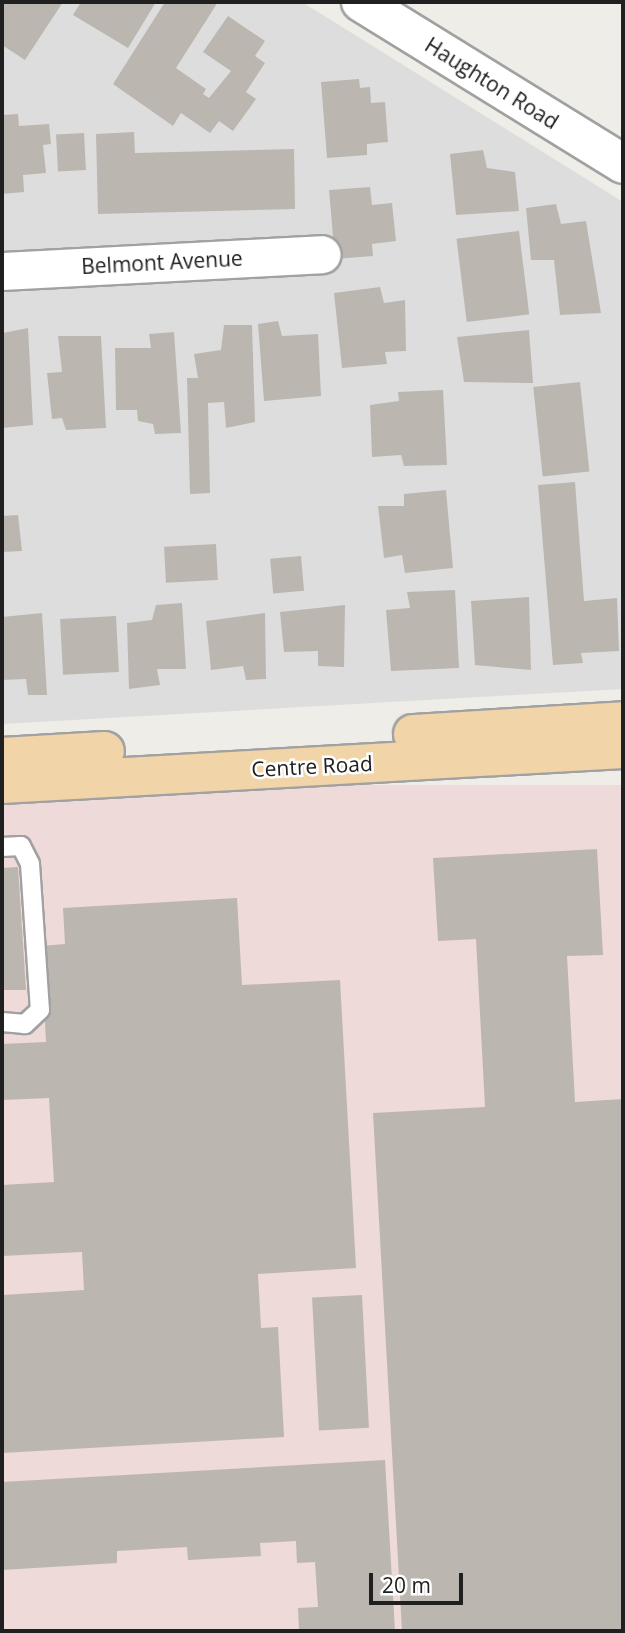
<!DOCTYPE html>
<html>
<head>
<meta charset="utf-8">
<style>
	body { margin:0 }
	#map { position:relative; width:625px; height:1633px; overflow:hidden; background:#efede7; font-family:"Open Sans",sans-serif }
	div>[style] { position:absolute }
	[style*='--x'] { left:calc(var(--x)*1px); top:calc(var(--y)*1px); width:calc(var(--w)*1px); rotate:calc(var(--a)*1deg) }
	.residential>* { inset:0; background:#dedddd }
	.commercial>* { inset:0; background:#eedad8; transform-origin:0 0 }
	.building>* { inset:0; background:#bcb6b0; transform-origin:0 0 }
	.roads { filter:drop-shadow(2px 0 #a1a1a1) drop-shadow(-2px 0 #a1a1a1) drop-shadow(0 2px #a1a1a1) drop-shadow(0 -2px #a1a1a1) }
	.service>* { height:18px; margin:-9px; padding:0 9px; transform-origin:9px; border-radius:9px; background:#fff }
	.minor>* { height:37px; margin:-18.5px; padding:0 18.5px; transform-origin:18.5px; border-radius:18.5px; background:#fff }
	.tertiary>* { height:38px; margin:-19px; padding:0 19px; transform-origin:19px; border-radius:19px; background:#fff }
	.primary>* { height:38px; margin:-19px; padding:0 19px; transform-origin:19px; border-radius:19px; background:#f2d4a9 }
	span { translate:-50% -50%; white-space:nowrap; text-align:center; line-height:1.15; -webkit-text-stroke:5px #fff; paint-order:stroke }
	.street-label { font-size:21px; color:#202020 }
	.frame { position:absolute; inset:0; border:4px solid #202020; pointer-events:none }
	.scale { position:absolute; left:369px; top:1573px; width:94px; height:32px; box-sizing:border-box; border:4px solid #202020; border-top:0; padding-left:9px; font-size:21px; line-height:24px; white-space:nowrap; color:#202020; -webkit-text-stroke:5px #fff; paint-order:stroke }
</style>
</head>
<body>
<div id="map">
	<div class="residential">
		<i style="clip-path:polygon(2px 2px,302px 2px,623px 202px,623px 689px,2px 724px)"></i>
	</div>
	<div class="commercial">
		<i style="left:623px;top:785px;width:846px;height:622px;rotate:90deg"></i>
	</div>
	<div class="building">
		<i style="clip-path:polygon(2px 2px,63px 2px,25px 60px,2px 45px)"></i>
		<i style="clip-path:polygon(81px 2px,156px 2px,128px 48px,73px 15px)"></i>
		<i style="clip-path:polygon(165px 2px,218px 2px,176px 68px,206px 89px,203px 94px,209px 98px,231px 71px,203px 52px,228px 16px,265px 41px,255px 56px,265px 63px,246px 92px,256px 99px,233px 131px,219px 121px,210px 133px,181px 113px,173px 126px,113px 84px)"></i>
		<i style="clip-path:polygon(359px 79px,360px 88px,370px 87px,371px 103px,385px 102px,388px 142px,367px 144px,367px 155px,327px 158px,321px 82px)"></i>
		<i style="clip-path:polygon(18px 114px,19px 126px,49px 124px,51px 144px,43px 145px,46px 173px,23px 175px,24px 192px,2px 194px,2px 115px)"></i>
		<i style="clip-path:polygon(134px 132px,135px 153px,294px 149px,295px 209px,98px 214px,96px 134px)"></i>
		<i style="left:84px;top:133px;width:37px;height:28px;rotate:87deg"></i>
		<i style="clip-path:polygon(483px 150px,487px 168px,515px 172px,519px 211px,456px 215px,450px 154px)"></i>
		<i style="clip-path:polygon(370px 187px,372px 205px,392px 203px,396px 241px,372px 244px,373px 256px,335px 259px,329px 190px)"></i>
		<i style="clip-path:polygon(556px 204px,561px 224px,586px 221px,601px 313px,560px 315px,554px 260px,531px 260px,526px 208px)"></i>
		<i style="left:519px;top:231px;width:84px;height:63px;rotate:83deg"></i>
		<i style="clip-path:polygon(380px 287px,384px 303px,405px 300px,406px 351px,385px 352px,387px 364px,342px 368px,334px 293px)"></i>
		<i style="clip-path:polygon(278px 321px,282px 336px,318px 334px,321px 396px,264px 401px,258px 324px)"></i>
		<i style="clip-path:polygon(224px 325px,252px 325px,255px 422px,226px 428px,224px 402px,208px 403px,210px 493px,190px 494px,187px 378px,198px 378px,194px 354px,221px 350px)"></i>
		<i style="clip-path:polygon(28px 328px,33px 425px,2px 428px,3px 333px)"></i>
		<i style="clip-path:polygon(529px 330px,533px 383px,464px 382px,457px 337px)"></i>
		<i style="clip-path:polygon(174px 332px,181px 433px,155px 434px,153px 424px,138px 421px,137px 410px,116px 410px,115px 348px,151px 348px,149px 334px)"></i>
		<i style="clip-path:polygon(58px 336px,101px 336px,106px 428px,66px 430px,62px 418px,52px 419px,47px 373px,62px 372px)"></i>
		<i style="left:580px;top:382px;width:90px;height:47px;rotate:84deg"></i>
		<i style="clip-path:polygon(443px 390px,447px 465px,404px 466px,401px 455px,372px 457px,370px 405px,399px 401px,398px 392px)"></i>
		<i style="clip-path:polygon(575px 482px,584px 601px,617px 598px,619px 651px,581px 653px,583px 663px,553px 665px,538px 485px)"></i>
		<i style="clip-path:polygon(446px 490px,453px 568px,405px 573px,402px 555px,384px 558px,378px 506px,404px 506px,404px 494px)"></i>
		<i style="clip-path:polygon(18px 515px,22px 551px,2px 552px,2px 516px)"></i>
		<i style="left:216px;top:544px;width:36px;height:52px;rotate:87deg"></i>
		<i style="left:301px;top:556px;width:35px;height:31px;rotate:85deg"></i>
		<i style="clip-path:polygon(455px 590px,459px 668px,391px 671px,386px 610px,410px 608px,407px 592px)"></i>
		<i style="clip-path:polygon(529px 597px,531px 670px,475px 665px,471px 601px)"></i>
		<i style="clip-path:polygon(182px 603px,186px 669px,157px 669px,160px 685px,129px 689px,127px 623px,152px 620px,156px 605px)"></i>
		<i style="clip-path:polygon(345px 605px,344px 667px,318px 666px,318px 651px,284px 652px,280px 612px)"></i>
		<i style="clip-path:polygon(42px 613px,47px 695px,28px 695px,26px 679px,2px 680px,2px 617px)"></i>
		<i style="clip-path:polygon(265px 613px,266px 679px,246px 680px,243px 666px,211px 670px,206px 621px)"></i>
		<i style="left:116px;top:616px;width:56px;height:56px;rotate:87deg"></i>
		<i style="clip-path:polygon(597px 849px,603px 955px,567px 956px,575px 1102px,623px 1099px,623px 1631px,402px 1631px,373px 1113px,485px 1107px,476px 939px,438px 941px,433px 858px)"></i>
		<i style="clip-path:polygon(18px 867px,26px 990px,2px 990px,2px 868px)"></i>
		<i style="clip-path:polygon(237px 898px,242px 985px,340px 980px,356px 1268px,258px 1274px,261px 1328px,278px 1327px,284px 1437px,2px 1453px,2px 1295px,84px 1290px,82px 1252px,2px 1256px,2px 1185px,54px 1182px,49px 1098px,2px 1100px,2px 1044px,46px 1042px,41px 946px,65px 944px,63px 908px)"></i>
		<i style="left:362px;top:1295px;width:133px;height:50px;rotate:87deg"></i>
		<i style="clip-path:polygon(385px 1460px,395px 1631px,299px 1631px,298px 1608px,318px 1607px,315px 1562px,297px 1563px,296px 1541px,260px 1543px,261px 1556px,188px 1560px,187px 1547px,117px 1551px,117px 1563px,2px 1570px,2px 1482px)"></i>
	</div>
	<div class="roads">
		<div class="service">
			<i style="--x:2;--y:847;--w:19;--a:-3"></i>
			<i style="--x:21;--y:846;--w:20;--a:63"></i>
			<i style="--x:30;--y:864;--w:146;--a:86.1"></i>
			<i style="--x:40;--y:1010;--w:21;--a:137"></i>
			<i style="--x:25;--y:1024;--w:23;--a:-175"></i>
		</div>
		<div class="minor">
			<i style="--x:2;--y:271;--w:320;--a:-3"></i>
		</div>
		<div class="tertiary">
			<i style="--x:361;--y:2;--w:308;--a:31.7"></i>
		</div>
		<div class="primary">
			<i style="--x:413;--y:734;--w:210;--a:-3.5"></i>
			<i style="--x:2;--y:757;--w:103;--a:-3.3"></i>
			<i style="--x:2;--y:784;--w:622;--a:-3.23"></i>
		</div>
	</div>
	<div class="street-label">
		<span style="left:492px;top:83px;rotate:32deg">Haughton Road</span>
		<span style="left:162px;top:262px;rotate:-3deg">Belmont Avenue</span>
		<span style="left:312px;top:766px;rotate:-3deg">Centre Road</span>
	</div>
	<div class="frame"></div>
	<div class="scale">20 m</div>
</div>
</body>
</html>
